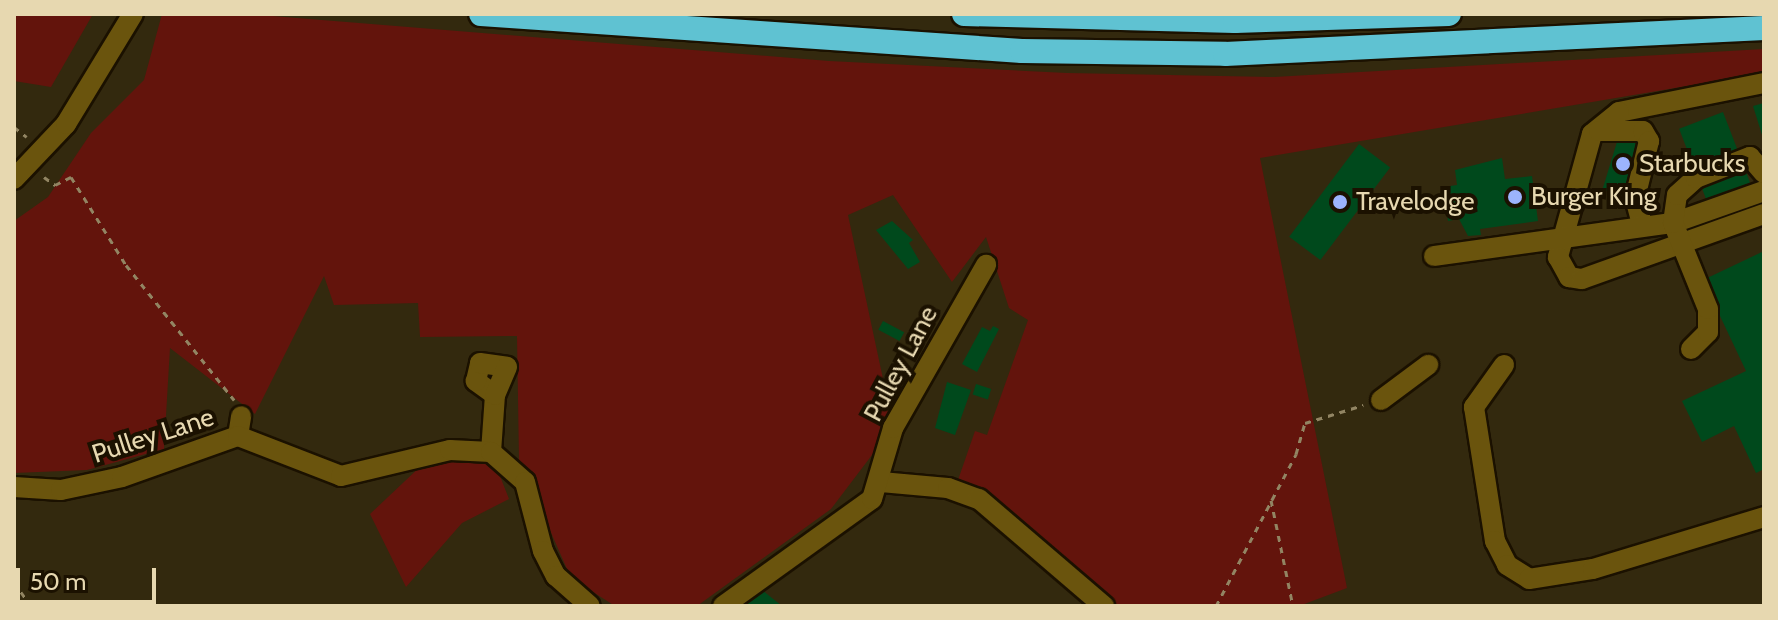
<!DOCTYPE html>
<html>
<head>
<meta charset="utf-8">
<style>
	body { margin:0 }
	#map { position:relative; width:1778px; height:620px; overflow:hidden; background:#33290e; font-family:Cabin,sans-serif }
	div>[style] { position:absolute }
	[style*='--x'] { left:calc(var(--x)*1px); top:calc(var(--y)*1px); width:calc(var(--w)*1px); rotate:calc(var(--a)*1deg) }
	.green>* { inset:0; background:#63140c }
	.building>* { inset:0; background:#00491c; transform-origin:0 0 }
	.path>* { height:3px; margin-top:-1.5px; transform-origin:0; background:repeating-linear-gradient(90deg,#928563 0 6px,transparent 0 12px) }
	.roads { filter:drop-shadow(2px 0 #1b1100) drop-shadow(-2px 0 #1b1100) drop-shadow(0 2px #1b1100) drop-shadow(0 -2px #1b1100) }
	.minor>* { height:20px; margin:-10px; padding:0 10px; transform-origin:10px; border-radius:10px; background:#6a540d }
	.highway>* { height:24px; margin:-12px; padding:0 12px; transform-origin:12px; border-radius:12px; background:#5fc2d2 }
	.dots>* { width:22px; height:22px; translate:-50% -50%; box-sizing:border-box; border:4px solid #1b1100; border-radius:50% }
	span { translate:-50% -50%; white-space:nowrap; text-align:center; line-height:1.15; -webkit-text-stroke:8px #1b1100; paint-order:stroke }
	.poi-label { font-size:26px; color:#e7d8b0 }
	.left { translate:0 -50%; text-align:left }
	.street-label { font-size:26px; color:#e7d8b0 }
	.frame { position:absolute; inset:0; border:16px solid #e7d8b0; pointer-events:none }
	.scale { position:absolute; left:16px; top:568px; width:140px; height:36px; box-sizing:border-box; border:4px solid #e7d8b0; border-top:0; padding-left:10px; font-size:24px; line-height:28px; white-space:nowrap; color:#e7d8b0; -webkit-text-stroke:6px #1b1100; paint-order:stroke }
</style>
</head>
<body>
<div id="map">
	<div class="green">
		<i style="clip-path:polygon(14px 14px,93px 14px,51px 87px,14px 81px)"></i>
		<i style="clip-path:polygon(162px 14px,248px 14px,829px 61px,1067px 73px,1274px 77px,1764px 49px,1764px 73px,1260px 158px,1347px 588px,1299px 606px,1119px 606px,958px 480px,975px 431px,987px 435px,1028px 320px,1009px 308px,986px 237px,952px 282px,893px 195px,848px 215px,889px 407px,875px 451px,831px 509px,697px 606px,615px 606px,571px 578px,519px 460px,517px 336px,420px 337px,418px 303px,334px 305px,324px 276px,255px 414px,170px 348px,164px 449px,87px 470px,14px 473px,14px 221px,48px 197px,91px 133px,144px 80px)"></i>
		<i style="clip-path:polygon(463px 458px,481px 460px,500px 476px,509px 499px,462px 523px,406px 587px,370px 514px,423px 464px)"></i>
	</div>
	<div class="building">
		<i style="clip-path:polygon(1764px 103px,1764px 138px,1763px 138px,1753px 106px)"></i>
		<i style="left:1723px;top:112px;width:77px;height:47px;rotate:69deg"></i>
		<i style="left:1620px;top:132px;width:24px;height:60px;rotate:17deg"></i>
		<i style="left:1359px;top:144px;width:39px;height:116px;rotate:37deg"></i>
		<i style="clip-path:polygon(1502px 158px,1505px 179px,1532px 176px,1538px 221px,1480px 229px,1481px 235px,1468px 236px,1459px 219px,1448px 221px,1443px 187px,1457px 185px,1455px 170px)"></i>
		<i style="clip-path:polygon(892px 221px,913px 240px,909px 243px,920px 262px,908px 269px,876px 230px)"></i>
		<i style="clip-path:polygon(1764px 251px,1764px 469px,1756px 473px,1734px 426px,1702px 442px,1682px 401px,1746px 371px,1703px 280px)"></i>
		<i style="left:883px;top:321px;width:24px;height:10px;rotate:28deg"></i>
		<i style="clip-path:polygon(993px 326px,999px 329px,977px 372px,962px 364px,982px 327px,990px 331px)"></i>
		<i style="clip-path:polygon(947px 382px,971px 390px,955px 435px,935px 428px)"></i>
		<i style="left:976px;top:384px;width:16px;height:11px;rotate:18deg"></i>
		<i style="clip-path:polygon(762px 590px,782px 606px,737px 606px)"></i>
	</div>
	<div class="path">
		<i style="--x:14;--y:127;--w:16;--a:38"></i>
		<i style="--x:44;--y:177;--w:14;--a:36"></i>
		<i style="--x:55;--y:185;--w:18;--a:-27"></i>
		<i style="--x:71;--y:177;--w:104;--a:58"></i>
		<i style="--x:126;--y:265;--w:173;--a:51.3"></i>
		<i style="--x:1271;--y:500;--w:108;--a:78.3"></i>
		<i style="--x:14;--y:582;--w:29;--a:55"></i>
		<i style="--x:1216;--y:606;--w:172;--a:-62.2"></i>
		<i style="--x:1296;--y:454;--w:32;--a:-74"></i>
		<i style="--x:1305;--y:423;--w:61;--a:-17.2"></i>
	</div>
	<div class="roads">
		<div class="minor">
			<i style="--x:1764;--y:83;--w:148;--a:168.7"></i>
			<i style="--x:1619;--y:112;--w:35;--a:141"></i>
			<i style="--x:1592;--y:134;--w:128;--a:105.5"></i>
			<i style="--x:1558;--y:257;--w:23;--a:61"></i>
			<i style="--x:1569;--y:277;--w:13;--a:9"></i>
			<i style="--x:1582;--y:279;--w:193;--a:-19.7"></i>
			<i style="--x:1599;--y:131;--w:44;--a:0"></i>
			<i style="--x:1643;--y:131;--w:12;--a:59"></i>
			<i style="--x:1649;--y:141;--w:59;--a:103.8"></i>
			<i style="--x:1635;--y:198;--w:28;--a:75"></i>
			<i style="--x:14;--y:179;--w:76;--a:-46.6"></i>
			<i style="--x:66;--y:124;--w:129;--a:-58.7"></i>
			<i style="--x:1434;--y:256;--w:241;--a:-7.9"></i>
			<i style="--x:1673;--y:223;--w:96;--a:-19.4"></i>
			<i style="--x:1691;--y:349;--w:24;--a:-45"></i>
			<i style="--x:1708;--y:332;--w:23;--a:-90"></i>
			<i style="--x:1708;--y:309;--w:93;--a:-112.1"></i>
			<i style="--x:1673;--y:223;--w:28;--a:-82"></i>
			<i style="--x:1677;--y:195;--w:25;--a:-42"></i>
			<i style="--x:1696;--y:178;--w:58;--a:-21.3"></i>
			<i style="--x:1750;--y:157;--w:21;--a:49"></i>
			<i style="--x:1504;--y:365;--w:52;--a:125.5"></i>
			<i style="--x:1474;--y:407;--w:136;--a:81.1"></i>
			<i style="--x:1495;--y:541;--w:27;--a:63"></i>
			<i style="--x:1507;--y:565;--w:26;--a:32"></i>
			<i style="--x:1529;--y:579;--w:65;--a:-8.9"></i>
			<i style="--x:1593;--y:569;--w:179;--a:-16.9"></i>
			<i style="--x:1381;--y:400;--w:59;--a:-36.7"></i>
			<i style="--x:238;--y:436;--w:20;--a:-81"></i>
			<i style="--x:491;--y:452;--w:57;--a:-86"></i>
			<i style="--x:495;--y:395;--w:24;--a:-144"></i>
			<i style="--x:476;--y:381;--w:18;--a:-77"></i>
			<i style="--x:480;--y:363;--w:27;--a:8"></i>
			<i style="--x:507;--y:367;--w:30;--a:113"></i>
			<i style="--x:881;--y:482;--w:67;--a:5.1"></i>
			<i style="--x:948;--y:488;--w:33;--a:20"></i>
			<i style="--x:979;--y:499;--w:165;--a:40.6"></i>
			<i style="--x:14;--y:487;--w:47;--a:3.7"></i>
			<i style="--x:61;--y:490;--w:62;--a:-12"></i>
			<i style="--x:122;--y:477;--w:123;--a:-19.5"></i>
			<i style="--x:238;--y:436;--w:110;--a:21.2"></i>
			<i style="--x:341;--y:476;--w:112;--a:-13.4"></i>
			<i style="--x:450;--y:450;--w:41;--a:2.8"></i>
			<i style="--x:491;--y:452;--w:45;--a:41.4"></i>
			<i style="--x:525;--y:482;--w:71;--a:75.4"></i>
			<i style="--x:543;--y:551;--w:28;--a:63"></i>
			<i style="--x:556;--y:576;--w:45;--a:41.4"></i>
			<i style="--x:723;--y:606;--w:183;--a:-35.7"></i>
			<i style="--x:872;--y:499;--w:74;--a:-73.5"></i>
			<i style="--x:893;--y:428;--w:188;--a:-60.3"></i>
		</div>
		<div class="highway">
			<i style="--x:481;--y:14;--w:542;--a:3.91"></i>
			<i style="--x:1022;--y:51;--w:203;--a:0.8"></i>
			<i style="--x:1225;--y:54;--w:540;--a:-2.76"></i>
			<i style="--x:964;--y:14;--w:271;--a:1.5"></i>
			<i style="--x:1235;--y:21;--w:214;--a:-1.9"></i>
		</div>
	</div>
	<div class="dots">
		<i style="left:1623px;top:164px;background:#9cb4fd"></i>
		<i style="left:1515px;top:197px;background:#9cb4fd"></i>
		<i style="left:1340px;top:202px;background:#9cb4fd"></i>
	</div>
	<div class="poi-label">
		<span class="left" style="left:1639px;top:164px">Starbucks</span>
		<span class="left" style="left:1531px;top:197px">Burger King</span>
		<span class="left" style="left:1356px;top:202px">Travelodge</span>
	</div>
	<div class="street-label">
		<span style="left:901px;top:364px;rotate:-62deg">Pulley Lane</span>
		<span style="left:153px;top:436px;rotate:-18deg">Pulley Lane</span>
	</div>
	<div class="frame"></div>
	<div class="scale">50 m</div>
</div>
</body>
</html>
